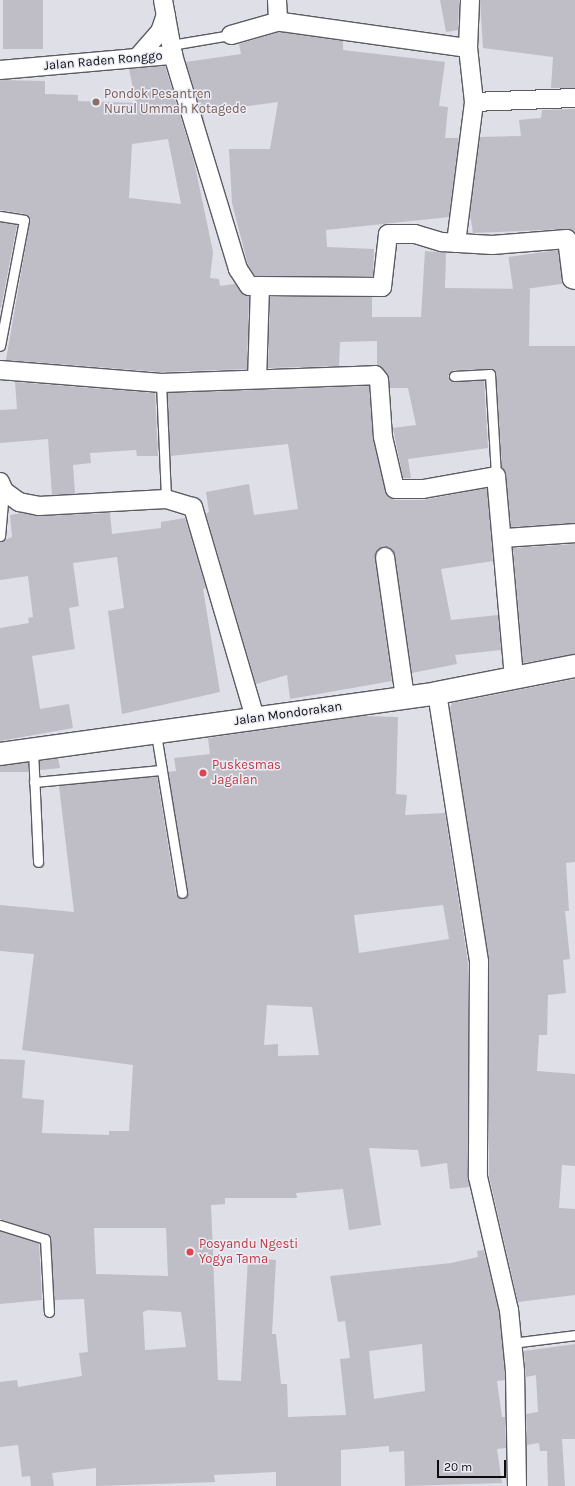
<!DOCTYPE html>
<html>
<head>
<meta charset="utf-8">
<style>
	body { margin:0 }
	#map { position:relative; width:575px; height:1486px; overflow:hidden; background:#dfdfe8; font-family:Karla,sans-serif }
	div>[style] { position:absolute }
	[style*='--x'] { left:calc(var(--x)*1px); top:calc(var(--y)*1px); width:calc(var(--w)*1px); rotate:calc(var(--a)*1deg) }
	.building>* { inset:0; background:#bfbdc6; transform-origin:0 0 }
	.roads { filter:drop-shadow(1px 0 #5b5b63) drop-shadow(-1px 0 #5b5b63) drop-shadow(0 1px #5b5b63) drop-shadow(0 -1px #5b5b63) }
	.service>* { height:9px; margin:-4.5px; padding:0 4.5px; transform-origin:4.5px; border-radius:4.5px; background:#fff }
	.minor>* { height:18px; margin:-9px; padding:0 9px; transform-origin:9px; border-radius:9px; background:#fff }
	.tertiary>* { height:22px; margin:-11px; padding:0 11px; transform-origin:11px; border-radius:11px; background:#fff }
	.dots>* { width:11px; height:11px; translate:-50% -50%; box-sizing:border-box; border:2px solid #ececf6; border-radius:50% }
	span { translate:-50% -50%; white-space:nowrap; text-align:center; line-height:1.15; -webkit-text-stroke:3px #ececf6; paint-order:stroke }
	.street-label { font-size:13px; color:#0c0c0f }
	.education-label { font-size:13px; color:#785e54 }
	.left { translate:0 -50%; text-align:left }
	.health-label { font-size:13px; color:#be3a42 }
	.scale { position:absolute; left:437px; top:1460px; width:69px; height:18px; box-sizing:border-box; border:2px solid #0c0c0f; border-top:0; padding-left:5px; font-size:12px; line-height:14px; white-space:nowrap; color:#0c0c0f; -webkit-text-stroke:3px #ececf6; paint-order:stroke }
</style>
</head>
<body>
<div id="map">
	<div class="building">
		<i style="left:3px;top:0;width:40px;height:49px"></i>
		<i style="clip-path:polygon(440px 0,459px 0,458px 30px,446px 32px)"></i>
		<i style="clip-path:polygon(480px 0,575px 0,575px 88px,551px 88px,553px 57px,483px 48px)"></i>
		<i style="clip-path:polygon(280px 32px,343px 41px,343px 50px,445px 62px,439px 106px,448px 107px,445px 138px,459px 138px,449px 217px,326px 230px,327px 247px,374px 249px,373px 276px,255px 276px,248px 265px,232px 203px,229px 149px,270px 149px,278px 102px,203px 112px,205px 125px,186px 62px,241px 54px,239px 44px)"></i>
		<i style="clip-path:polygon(evenodd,165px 66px,194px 161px,213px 252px,210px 278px,219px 279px,220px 286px,235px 284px,249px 296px,247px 369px,161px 372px,6px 360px,30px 221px,25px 214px,0 210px,0 80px,45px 81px,45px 94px,78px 95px,78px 101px,136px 103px,129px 69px,165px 66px,168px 139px,181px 204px,129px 198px,132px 144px,168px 139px)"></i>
		<i style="clip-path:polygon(575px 109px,575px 232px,566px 229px,473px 233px,470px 214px,480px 137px,521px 136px,519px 120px,541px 118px,542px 110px)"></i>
		<i style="clip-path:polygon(0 222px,17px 225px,1px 308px,0 308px)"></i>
		<i style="left:558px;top:250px;width:34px;height:50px;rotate:82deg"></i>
		<i style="clip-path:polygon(425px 251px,446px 253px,445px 288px,530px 289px,529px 346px,575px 346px,575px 523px,511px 527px,506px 475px,502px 467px,496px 374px,492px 369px,454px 370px,448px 376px,454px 382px,484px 380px,488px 448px,408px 459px,411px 478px,403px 478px,393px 428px,416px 425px,408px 388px,390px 388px,387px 374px,377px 365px,377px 341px,340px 342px,339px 366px,268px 368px,270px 297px,372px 297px,372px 317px,421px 317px)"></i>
		<i style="clip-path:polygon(15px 382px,155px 393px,158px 456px,137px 456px,136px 450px,90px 453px,91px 463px,73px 465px,75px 494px,52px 495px,48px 439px,0 443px,0 410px,17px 409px)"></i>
		<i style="clip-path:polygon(369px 386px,373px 439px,387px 496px,395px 500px,423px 500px,487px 488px,493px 561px,441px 569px,451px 620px,498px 615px,501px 650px,455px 655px,457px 664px,412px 673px,395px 556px,389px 547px,383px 547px,375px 558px,392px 681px,290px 699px,287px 675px,256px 684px,206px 514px,209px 512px,206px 492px,249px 484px,254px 515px,298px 509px,288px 444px,170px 456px,167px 393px)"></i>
		<i style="clip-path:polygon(21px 513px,40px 516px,110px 513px,112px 534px,161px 528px,161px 522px,185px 518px,206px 588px,203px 589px,220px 692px,122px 714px,108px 611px,124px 608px,117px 557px,73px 563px,79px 606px,69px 608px,75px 649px,32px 656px,40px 709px,69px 704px,73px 728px,0 741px,0 628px,29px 623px,28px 618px,33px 617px,28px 576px,0 580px,0 542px,12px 537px,10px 515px)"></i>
		<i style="clip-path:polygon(575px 544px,575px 654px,523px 663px,513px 548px)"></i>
		<i style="clip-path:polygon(575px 679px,575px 862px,566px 863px,569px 911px,565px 911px,570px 959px,563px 960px,566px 993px,548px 995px,547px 1035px,539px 1035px,537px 1071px,575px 1074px,575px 1166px,562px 1165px,559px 1208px,575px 1209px,575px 1295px,518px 1302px,489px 1176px,489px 960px,450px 709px,452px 703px)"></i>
		<i style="clip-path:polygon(evenodd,361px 716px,398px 717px,396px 794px,407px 795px,405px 815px,445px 813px,468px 963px,470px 1187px,450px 1189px,447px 1163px,421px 1167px,418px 1150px,369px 1148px,381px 1225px,349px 1230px,343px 1189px,296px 1193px,297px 1198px,225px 1198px,225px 1204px,211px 1205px,218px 1380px,241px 1381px,248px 1258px,276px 1260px,272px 1334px,276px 1334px,281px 1384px,287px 1384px,288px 1417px,346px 1415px,340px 1359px,350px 1358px,345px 1321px,338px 1322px,330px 1276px,451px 1263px,478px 1257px,477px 1251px,484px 1250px,499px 1312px,505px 1372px,505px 1380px,497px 1381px,502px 1417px,505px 1417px,506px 1448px,497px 1449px,502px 1483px,405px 1486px,404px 1451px,389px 1452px,389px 1446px,341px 1450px,341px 1486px,276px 1486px,276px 1472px,214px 1475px,215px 1482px,96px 1486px,96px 1468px,52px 1473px,54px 1486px,31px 1486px,30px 1476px,22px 1477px,18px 1445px,0 1447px,0 1382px,17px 1380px,18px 1387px,82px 1376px,79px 1353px,88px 1352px,84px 1299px,54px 1300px,50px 1236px,0 1219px,0 1059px,25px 1060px,22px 1098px,44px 1100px,42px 1133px,109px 1135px,109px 1131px,129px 1131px,133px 1065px,22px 1050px,34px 954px,0 951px,0 905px,74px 912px,59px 786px,157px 776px,176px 894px,180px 898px,185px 898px,188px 892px,168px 772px,176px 771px,174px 758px,210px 754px,208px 738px,361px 716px,443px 905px,449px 939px,359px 953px,354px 915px,443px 905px,361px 716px,267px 1005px,312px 1007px,319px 1055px,278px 1056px,278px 1044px,264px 1045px,267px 1005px,361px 716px,94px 1228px,166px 1228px,168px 1276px,96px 1274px,94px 1228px,361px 716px,148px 1310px,181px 1312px,186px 1347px,145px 1350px,143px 1312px,148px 1310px,361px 716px,422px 1344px,425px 1391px,374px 1399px,369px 1351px,422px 1344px)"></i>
		<i style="clip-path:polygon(58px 758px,60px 768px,40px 770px,40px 761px)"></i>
		<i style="left:28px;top:763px;width:9px;height:28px;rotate:90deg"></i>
		<i style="clip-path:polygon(0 1231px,39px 1243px,42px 1300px,0 1304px)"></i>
		<i style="clip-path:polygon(575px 1344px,575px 1439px,562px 1439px,565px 1486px,548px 1486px,547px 1451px,540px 1451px,539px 1443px,527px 1445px,526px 1414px,538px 1412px,536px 1375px,526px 1377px,524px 1351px)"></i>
	</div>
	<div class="roads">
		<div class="service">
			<i style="--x:171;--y:45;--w:61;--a:-9.5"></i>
			<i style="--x:0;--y:216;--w:24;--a:9"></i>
			<i style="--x:24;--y:220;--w:128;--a:100.8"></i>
			<i style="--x:454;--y:376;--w:36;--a:-3"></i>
			<i style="--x:490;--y:374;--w:102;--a:86.6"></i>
			<i style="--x:161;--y:383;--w:116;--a:87.5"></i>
			<i style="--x:0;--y:536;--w:45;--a:-84.9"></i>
			<i style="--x:156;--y:734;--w:161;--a:80.7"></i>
			<i style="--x:33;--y:750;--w:112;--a:87.4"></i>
			<i style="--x:34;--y:782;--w:128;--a:-5.4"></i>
			<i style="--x:0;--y:1225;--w:47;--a:17.3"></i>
			<i style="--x:45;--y:1239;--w:73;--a:86.9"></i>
			<i style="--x:512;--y:1343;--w:64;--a:-7.2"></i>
		</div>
		<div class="minor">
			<i style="--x:163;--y:0;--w:56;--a:79.7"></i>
			<i style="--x:173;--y:55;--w:224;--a:73.1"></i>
			<i style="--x:238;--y:269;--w:20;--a:57"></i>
			<i style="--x:249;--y:286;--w:11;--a:0"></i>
			<i style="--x:260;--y:286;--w:93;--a:91.8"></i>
			<i style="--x:277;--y:0;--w:18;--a:87"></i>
			<i style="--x:278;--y:18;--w:6;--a:45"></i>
			<i style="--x:282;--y:22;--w:188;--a:8"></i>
			<i style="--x:231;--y:35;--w:51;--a:-15.9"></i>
			<i style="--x:137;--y:58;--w:35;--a:-49"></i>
			<i style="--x:160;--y:32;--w:18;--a:-71"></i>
			<i style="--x:0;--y:70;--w:174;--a:-5"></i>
			<i style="--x:474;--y:102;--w:101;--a:-2.3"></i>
			<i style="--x:456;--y:243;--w:142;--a:-82.7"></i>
			<i style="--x:474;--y:102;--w:54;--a:-96.3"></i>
			<i style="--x:468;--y:48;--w:48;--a:-87.6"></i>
			<i style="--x:260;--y:286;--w:122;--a:0.5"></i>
			<i style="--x:382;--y:287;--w:53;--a:-83.5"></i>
			<i style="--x:388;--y:234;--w:27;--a:0"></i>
			<i style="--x:415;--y:234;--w:28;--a:17"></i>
			<i style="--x:442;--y:242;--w:50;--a:3.4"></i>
			<i style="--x:492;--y:245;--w:75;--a:-4.6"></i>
			<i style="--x:567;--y:239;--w:40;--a:82.9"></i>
			<i style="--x:572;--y:279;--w:3;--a:18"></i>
			<i style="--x:0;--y:370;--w:162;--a:4.6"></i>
			<i style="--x:161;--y:383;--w:214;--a:-2.1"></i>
			<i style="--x:375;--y:375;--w:6;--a:51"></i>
			<i style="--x:379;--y:380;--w:57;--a:86"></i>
			<i style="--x:383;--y:437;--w:53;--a:77"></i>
			<i style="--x:395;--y:489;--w:28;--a:0"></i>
			<i style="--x:423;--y:489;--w:74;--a:-10.1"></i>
			<i style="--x:496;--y:476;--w:203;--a:84.9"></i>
			<i style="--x:0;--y:482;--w:10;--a:66"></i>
			<i style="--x:4;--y:491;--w:19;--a:36"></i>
			<i style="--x:19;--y:502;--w:20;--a:11"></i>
			<i style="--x:39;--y:506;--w:127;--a:-3.2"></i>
			<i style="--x:166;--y:499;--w:28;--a:17"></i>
			<i style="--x:193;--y:507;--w:220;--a:73.6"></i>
			<i style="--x:504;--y:538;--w:71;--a:-4"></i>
			<i style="--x:385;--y:557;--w:141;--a:81.9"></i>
			<i style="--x:437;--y:693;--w:272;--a:81.1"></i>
			<i style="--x:479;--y:962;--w:215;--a:90.3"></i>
			<i style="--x:478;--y:1177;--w:137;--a:76.9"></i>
			<i style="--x:509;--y:1310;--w:61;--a:84.4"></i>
			<i style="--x:515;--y:1371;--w:115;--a:89"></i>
		</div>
		<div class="tertiary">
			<i style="--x:0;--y:754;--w:441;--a:-7.9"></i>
			<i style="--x:437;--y:693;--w:141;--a:-11.1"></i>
		</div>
	</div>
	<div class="dots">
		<i style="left:96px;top:102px;background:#8d6e63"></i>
		<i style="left:203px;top:773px;background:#e0444e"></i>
		<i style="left:190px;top:1252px;background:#e0444e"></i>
	</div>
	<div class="street-label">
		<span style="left:103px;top:61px;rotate:-5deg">Jalan Raden Ronggo</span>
		<span style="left:288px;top:714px;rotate:-8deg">Jalan Mondorakan</span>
	</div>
	<div class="education-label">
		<span class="left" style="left:104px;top:102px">Pondok Pesantren<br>Nurul Ummah Kotagede</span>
	</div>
	<div class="health-label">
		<span class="left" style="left:212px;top:773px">Puskesmas<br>Jagalan</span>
		<span class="left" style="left:199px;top:1252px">Posyandu Ngesti<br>Yogya Tama</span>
	</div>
	<div class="scale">20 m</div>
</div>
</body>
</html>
